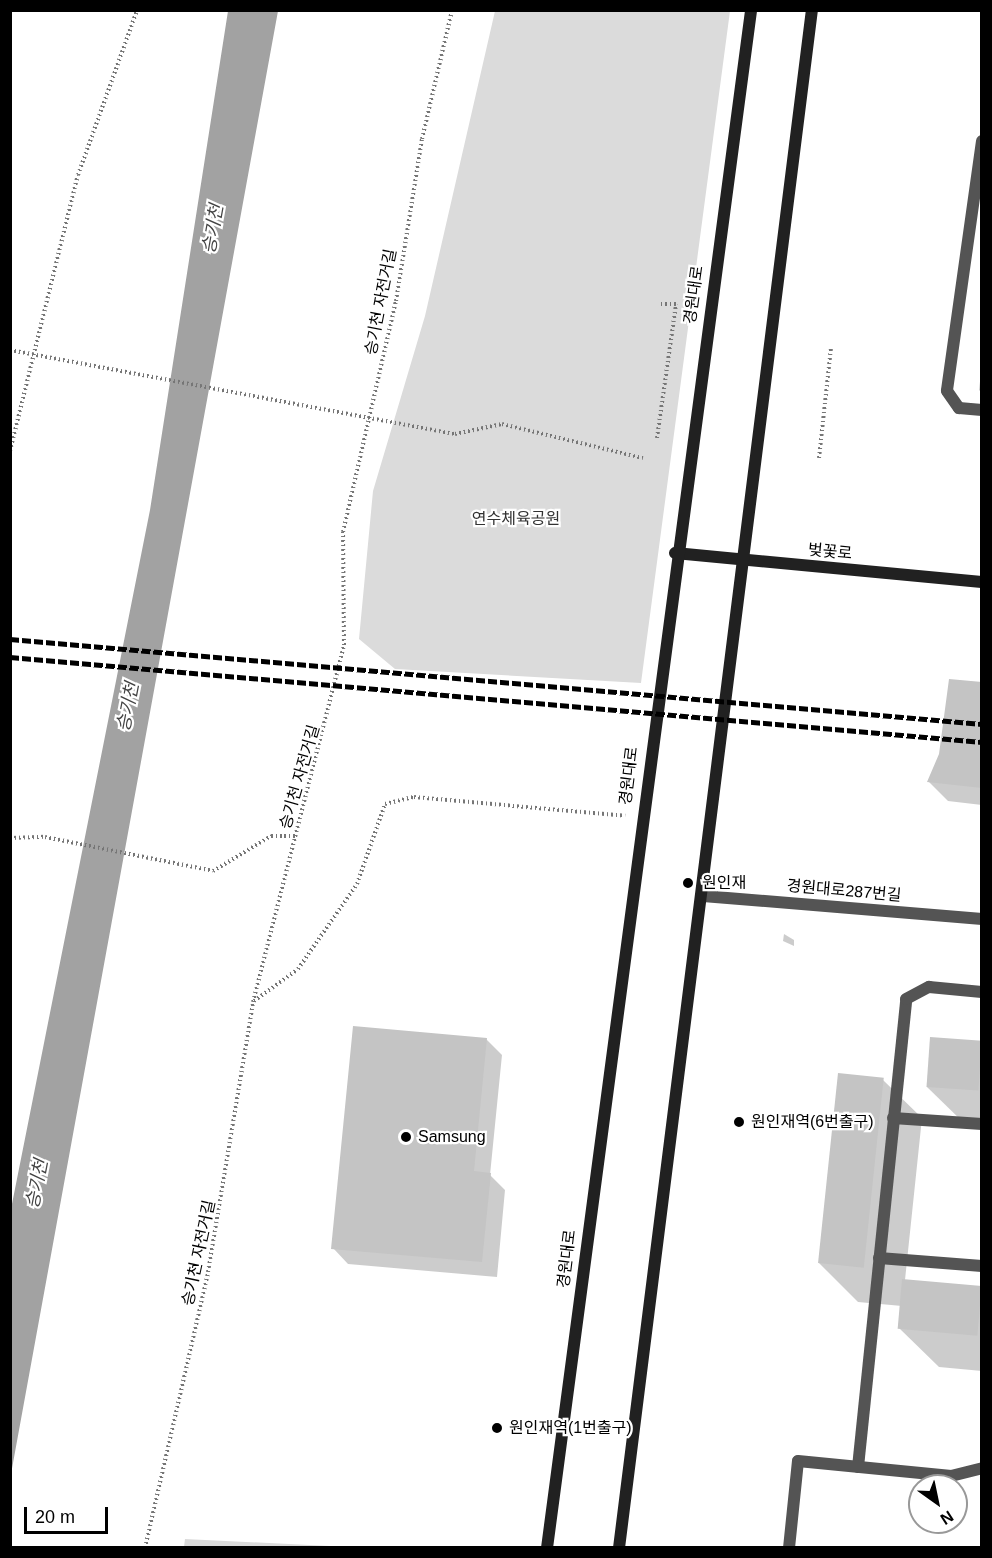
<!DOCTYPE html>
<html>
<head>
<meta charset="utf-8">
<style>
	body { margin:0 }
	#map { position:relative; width:992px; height:1558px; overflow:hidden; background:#fff; font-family:Arial,"Noto Sans KR",sans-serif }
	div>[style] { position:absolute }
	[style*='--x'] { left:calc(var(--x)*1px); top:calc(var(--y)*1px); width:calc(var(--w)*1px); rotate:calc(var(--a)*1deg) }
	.green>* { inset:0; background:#dbdbdb }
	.water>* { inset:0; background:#a2a2a2 }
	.shadow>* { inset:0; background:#0003 }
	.building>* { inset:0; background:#c4c4c4; transform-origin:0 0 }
	.path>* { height:4px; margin-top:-2px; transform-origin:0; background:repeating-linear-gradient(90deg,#767676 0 1.5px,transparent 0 4.5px) }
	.lane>* { height:12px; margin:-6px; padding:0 6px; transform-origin:6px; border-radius:6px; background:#545454 }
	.street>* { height:12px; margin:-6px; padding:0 6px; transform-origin:6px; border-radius:6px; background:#545454 }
	.secondary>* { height:12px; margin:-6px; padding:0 6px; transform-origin:6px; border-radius:6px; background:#212121 }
	.rail>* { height:4.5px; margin-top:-2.25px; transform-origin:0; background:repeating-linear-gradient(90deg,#000 0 9px,transparent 0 12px) }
	.path-bridge>* { height:4px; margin-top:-2px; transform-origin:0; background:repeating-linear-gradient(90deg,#767676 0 1.5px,transparent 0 4.5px) }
	.dots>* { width:16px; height:16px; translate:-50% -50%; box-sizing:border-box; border:3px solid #fff; border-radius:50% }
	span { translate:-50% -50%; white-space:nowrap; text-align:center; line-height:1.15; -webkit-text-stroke:4.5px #fff; paint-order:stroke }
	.street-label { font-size:16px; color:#000 }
	.park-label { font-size:16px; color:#323232 }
	.poi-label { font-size:16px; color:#000 }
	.left { translate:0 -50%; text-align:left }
	.water-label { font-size:18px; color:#434343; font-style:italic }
	.frame { position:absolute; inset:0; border:12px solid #000; pointer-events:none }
	.north { position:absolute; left:908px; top:1474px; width:60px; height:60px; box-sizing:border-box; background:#fff; border:2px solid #999; border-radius:50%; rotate:147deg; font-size:16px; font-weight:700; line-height:24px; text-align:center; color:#000 }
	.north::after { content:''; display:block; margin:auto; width:21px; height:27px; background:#000; clip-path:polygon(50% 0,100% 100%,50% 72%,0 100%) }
	.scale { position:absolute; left:24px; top:1507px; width:84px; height:27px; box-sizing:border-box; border:3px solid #000; border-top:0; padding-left:8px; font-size:18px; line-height:21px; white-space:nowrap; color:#000; -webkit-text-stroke:4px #fff; paint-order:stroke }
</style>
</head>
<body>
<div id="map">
	<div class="green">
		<i style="clip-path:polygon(495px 11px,730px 11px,641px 683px,395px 669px,359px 639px,373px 491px,425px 316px)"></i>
		<i style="clip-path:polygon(185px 1539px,350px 1547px,184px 1547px)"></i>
	</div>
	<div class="water">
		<i style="clip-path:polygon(228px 11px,278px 11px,11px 1474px,11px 1209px,150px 510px)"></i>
	</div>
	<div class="shadow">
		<i style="clip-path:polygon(982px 364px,982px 393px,979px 390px)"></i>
		<i style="clip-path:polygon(982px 684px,982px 805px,948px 801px,928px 781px)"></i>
		<i style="clip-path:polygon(784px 934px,794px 940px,794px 946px,783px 941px)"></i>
		<i style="clip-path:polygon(486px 1039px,502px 1055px,490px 1175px,505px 1190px,497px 1277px,348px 1264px,333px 1248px)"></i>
		<i style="clip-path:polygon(982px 1043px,982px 1127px,966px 1125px,927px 1087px)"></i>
		<i style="clip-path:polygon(883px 1080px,922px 1118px,905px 1280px,982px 1287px,982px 1371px,939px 1367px,900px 1329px,902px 1306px,858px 1302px,819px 1263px)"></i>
	</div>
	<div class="building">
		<i style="clip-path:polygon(949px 679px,982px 682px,982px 788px,927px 782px,939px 754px)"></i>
		<i style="clip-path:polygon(353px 1026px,487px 1038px,474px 1171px,491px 1173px,482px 1262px,331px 1249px)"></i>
		<i style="left:930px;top:1037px;width:52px;height:50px;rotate:4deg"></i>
		<i style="left:838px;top:1073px;width:46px;height:191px;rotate:6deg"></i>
		<i style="left:902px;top:1279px;width:80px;height:50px;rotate:5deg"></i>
	</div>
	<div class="path">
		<i style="--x:455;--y:434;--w:48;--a:-12"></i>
		<i style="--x:502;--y:424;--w:145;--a:13.6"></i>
		<i style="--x:657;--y:438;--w:135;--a:-81.9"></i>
		<i style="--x:676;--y:304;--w:16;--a:180"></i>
		<i style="--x:10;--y:451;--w:284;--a:-76.2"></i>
		<i style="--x:78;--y:175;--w:175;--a:-70.3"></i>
		<i style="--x:819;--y:458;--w:112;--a:-83.8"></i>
		<i style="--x:10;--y:838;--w:35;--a:-2"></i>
		<i style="--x:45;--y:837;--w:171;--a:11.4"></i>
		<i style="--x:213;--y:871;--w:68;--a:-31.1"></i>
		<i style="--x:271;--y:836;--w:25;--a:0"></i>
		<i style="--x:254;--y:1001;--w:54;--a:-36"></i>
		<i style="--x:298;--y:969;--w:103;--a:-55.2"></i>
		<i style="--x:357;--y:884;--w:85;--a:-70.7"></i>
		<i style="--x:385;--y:804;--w:30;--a:-14"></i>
		<i style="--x:414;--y:797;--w:212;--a:5.1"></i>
		<i style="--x:145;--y:1548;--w:283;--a:-77.1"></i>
		<i style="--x:208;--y:1272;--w:274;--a:-80.5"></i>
		<i style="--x:253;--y:1002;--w:368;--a:-75.7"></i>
		<i style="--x:344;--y:645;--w:113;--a:-90.5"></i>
		<i style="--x:343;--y:532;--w:237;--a:-77.1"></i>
		<i style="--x:396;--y:301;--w:164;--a:-80.9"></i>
		<i style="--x:422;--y:139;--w:132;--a:-76.9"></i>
	</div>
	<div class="lane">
		<i style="--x:982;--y:141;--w:252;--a:98"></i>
		<i style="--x:947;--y:391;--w:21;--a:55"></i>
		<i style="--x:959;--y:408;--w:23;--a:5"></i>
		<i style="--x:893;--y:1118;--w:89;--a:3.9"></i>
		<i style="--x:879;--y:1258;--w:103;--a:4.4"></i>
		<i style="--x:858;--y:1467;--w:470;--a:-84.1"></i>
		<i style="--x:906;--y:999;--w:26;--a:-28"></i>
		<i style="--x:929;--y:987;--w:53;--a:5.4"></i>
		<i style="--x:789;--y:1548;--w:87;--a:-84.1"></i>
		<i style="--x:798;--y:1461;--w:154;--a:5.6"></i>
		<i style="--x:951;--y:1476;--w:32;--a:-14"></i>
	</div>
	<div class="street">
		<i style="--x:703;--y:896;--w:280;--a:4.7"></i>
	</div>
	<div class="secondary">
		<i style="--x:675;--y:553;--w:308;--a:5.4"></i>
		<i style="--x:547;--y:1548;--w:1551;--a:-82.44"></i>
		<i style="--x:619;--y:1548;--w:1550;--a:-82.85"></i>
	</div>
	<div class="rail">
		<i style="--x:10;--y:639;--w:976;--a:5"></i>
		<i style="--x:10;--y:657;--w:976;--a:5"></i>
	</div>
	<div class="path-bridge">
		<i style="--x:10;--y:350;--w:453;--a:10.7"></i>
	</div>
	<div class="dots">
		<i style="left:688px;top:883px;background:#000"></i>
		<i style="left:739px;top:1122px;background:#000"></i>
		<i style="left:406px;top:1137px;background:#000"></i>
		<i style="left:497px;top:1428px;background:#000"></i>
	</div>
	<div class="street-label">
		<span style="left:694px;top:295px;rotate:-82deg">경원대로</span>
		<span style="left:381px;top:302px;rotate:-79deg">승기천 자전거길</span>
		<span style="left:830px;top:552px;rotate:5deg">벚꽃로</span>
		<span style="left:629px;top:776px;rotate:-83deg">경원대로</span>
		<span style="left:300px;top:777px;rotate:-74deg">승기천 자전거길</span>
		<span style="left:844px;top:891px;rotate:5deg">경원대로287번길</span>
		<span style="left:199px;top:1253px;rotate:-78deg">승기천 자전거길</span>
		<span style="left:567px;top:1259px;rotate:-83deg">경원대로</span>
	</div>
	<div class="park-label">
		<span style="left:516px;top:519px">연수체육공원</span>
	</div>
	<div class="poi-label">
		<span class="left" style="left:702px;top:883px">원인재</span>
		<span class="left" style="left:751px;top:1122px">원인재역(6번출구)</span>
		<span class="left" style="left:418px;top:1137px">Samsung</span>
		<span class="left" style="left:509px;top:1428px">원인재역(1번출구)</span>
	</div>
	<div class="water-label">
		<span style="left:213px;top:229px;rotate:-80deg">승기천</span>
		<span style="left:128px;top:707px;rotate:-79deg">승기천</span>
		<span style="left:37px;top:1184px;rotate:-79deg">승기천</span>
	</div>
	<div class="frame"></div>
	<div class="north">N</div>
	<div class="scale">20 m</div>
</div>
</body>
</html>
